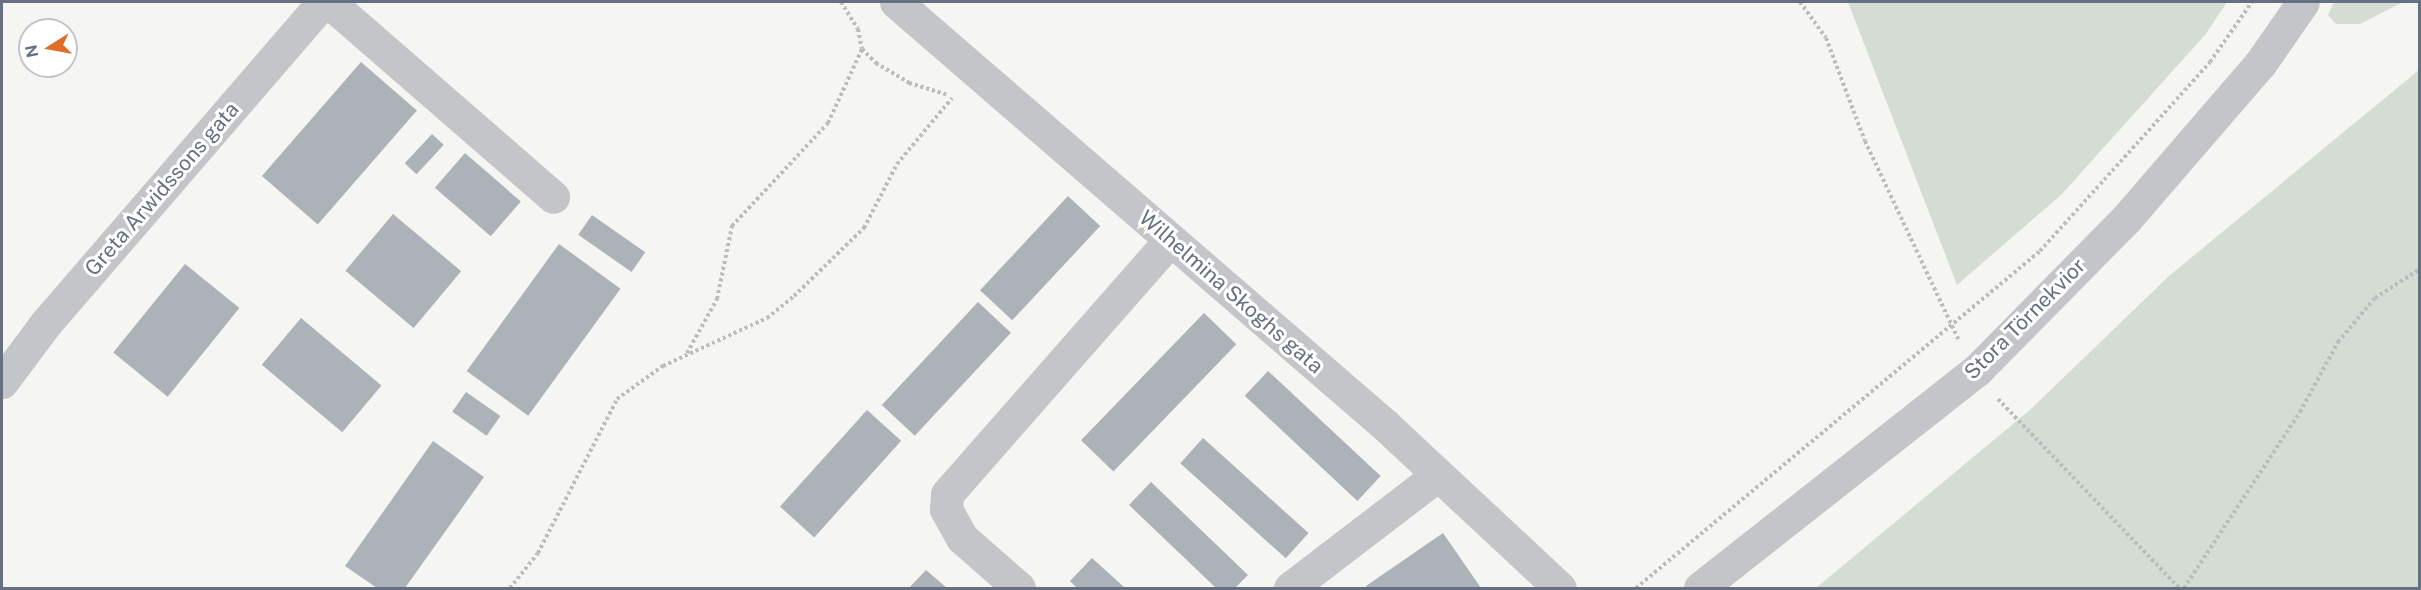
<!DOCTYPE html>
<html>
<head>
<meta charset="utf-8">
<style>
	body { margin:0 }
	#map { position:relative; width:2421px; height:590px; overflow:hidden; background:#f5f5f2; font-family:"Public Sans",sans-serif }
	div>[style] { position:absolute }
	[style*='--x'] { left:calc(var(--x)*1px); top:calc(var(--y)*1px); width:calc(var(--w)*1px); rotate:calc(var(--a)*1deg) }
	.green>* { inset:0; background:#d5dcd3 }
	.building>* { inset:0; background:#acb2b8; transform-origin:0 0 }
	.path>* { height:4px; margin-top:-2px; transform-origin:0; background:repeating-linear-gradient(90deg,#babcbe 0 3px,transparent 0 6px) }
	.minor>* { height:33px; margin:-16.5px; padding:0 16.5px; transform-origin:16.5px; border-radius:16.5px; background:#c3c5c9 }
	span { translate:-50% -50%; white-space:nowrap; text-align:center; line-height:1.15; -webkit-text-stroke:6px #fff; paint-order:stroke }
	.street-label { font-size:21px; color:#657182 }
	.frame { position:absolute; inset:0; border:3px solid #657182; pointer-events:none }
	.north { position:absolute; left:18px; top:18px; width:60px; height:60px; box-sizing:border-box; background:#fff; border:2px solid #c1c6cd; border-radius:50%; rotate:259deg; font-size:16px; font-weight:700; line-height:24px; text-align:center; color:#657182 }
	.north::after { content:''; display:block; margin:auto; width:21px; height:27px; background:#de6e29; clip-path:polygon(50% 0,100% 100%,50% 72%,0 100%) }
</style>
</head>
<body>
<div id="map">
	<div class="green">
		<i style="clip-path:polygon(1848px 2px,2227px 2px,2205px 35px,2061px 195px,1957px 285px)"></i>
		<i style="clip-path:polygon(2334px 2px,2403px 2px,2360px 24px,2336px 24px,2328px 15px)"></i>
		<i style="clip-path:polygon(2419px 70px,2419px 588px,1816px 588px,2031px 409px,2169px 276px)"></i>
	</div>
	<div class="building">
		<i style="left:361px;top:62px;width:74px;height:151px;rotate:41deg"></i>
		<i style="left:432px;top:134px;width:16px;height:40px;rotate:43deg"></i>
		<i style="left:465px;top:153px;width:74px;height:46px;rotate:41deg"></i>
		<i style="left:1068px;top:196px;width:44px;height:129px;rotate:43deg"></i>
		<i style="left:393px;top:214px;width:89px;height:74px;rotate:40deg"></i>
		<i style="left:592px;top:215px;width:65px;height:24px;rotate:35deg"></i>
		<i style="left:559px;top:244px;width:76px;height:157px;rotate:36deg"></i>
		<i style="left:185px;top:264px;width:70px;height:114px;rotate:39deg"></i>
		<i style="left:978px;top:302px;width:45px;height:141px;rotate:43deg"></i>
		<i style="left:1204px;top:313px;width:45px;height:177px;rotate:44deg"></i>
		<i style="left:301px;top:318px;width:105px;height:61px;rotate:40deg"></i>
		<i style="left:1268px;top:371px;width:154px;height:34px;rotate:43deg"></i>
		<i style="left:466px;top:392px;width:42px;height:24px;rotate:35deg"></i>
		<i style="left:867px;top:410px;width:46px;height:130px;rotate:42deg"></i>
		<i style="left:1203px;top:438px;width:142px;height:34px;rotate:42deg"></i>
		<i style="clip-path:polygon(433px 441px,484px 477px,405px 588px,377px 588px,345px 566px)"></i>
		<i style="clip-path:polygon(1151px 482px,1248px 575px,1235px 588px,1216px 588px,1129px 505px)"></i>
		<i style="clip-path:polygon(1443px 533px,1481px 588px,1367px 588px,1366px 586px)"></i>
		<i style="clip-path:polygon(1092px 558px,1125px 588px,1077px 588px,1070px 581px)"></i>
		<i style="clip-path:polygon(926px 570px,947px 588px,909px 588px)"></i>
	</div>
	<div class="path">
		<i style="--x:841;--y:2;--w:32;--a:58"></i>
		<i style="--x:858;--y:29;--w:20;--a:79"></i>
		<i style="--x:862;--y:49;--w:20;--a:45"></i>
		<i style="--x:876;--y:63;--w:39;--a:31"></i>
		<i style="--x:909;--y:83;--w:39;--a:17"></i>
		<i style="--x:1800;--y:2;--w:44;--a:54.2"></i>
		<i style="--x:1826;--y:38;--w:110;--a:69.3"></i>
		<i style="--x:1865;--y:141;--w:219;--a:64.8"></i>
		<i style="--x:687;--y:353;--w:62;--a:-60.9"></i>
		<i style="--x:717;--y:299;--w:75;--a:-78.4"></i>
		<i style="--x:732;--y:226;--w:141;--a:-47"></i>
		<i style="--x:828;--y:123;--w:81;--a:-65.3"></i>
		<i style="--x:1998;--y:399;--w:262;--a:46.2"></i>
		<i style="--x:510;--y:588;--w:45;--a:-51.3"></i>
		<i style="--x:538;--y:553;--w:173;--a:-62.8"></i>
		<i style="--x:617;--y:399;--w:57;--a:-35.7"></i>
		<i style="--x:663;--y:366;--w:115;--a:-24.8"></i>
		<i style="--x:767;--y:318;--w:35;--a:-39"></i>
		<i style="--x:794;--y:296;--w:98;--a:-44.2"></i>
		<i style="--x:864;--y:228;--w:72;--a:-62.7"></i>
		<i style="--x:897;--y:164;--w:86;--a:-50.2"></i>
		<i style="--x:1636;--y:588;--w:526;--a:-39.83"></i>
		<i style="--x:2040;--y:251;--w:254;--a:-48"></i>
		<i style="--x:2210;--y:62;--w:73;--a:-55"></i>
		<i style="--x:2184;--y:588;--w:211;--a:-56.6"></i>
		<i style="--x:2300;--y:412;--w:80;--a:-61.5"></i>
		<i style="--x:2338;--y:342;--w:57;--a:-49.9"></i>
		<i style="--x:2375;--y:298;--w:54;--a:-32.8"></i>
	</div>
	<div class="minor">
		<i style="--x:329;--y:2;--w:297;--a:41"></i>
		<i style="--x:896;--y:2;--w:647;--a:40.86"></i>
		<i style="--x:1385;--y:425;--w:239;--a:43"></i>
		<i style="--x:2;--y:382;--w:74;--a:-53.3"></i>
		<i style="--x:46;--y:323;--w:424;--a:-49.2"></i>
		<i style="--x:1019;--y:588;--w:76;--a:-138.7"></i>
		<i style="--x:962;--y:538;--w:33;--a:-119"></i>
		<i style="--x:946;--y:509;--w:15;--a:-86"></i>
		<i style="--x:947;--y:494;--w:338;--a:-48.7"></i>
		<i style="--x:1290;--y:588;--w:186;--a:-37.4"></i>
		<i style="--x:1700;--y:588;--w:352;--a:-38.2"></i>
		<i style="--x:1977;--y:370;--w:212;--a:-45.4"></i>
		<i style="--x:2126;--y:219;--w:205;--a:-49.2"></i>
		<i style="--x:2260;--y:64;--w:75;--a:-55.3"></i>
	</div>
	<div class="street-label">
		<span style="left:162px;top:189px;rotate:-49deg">Greta Arwidssons gata</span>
		<span style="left:1231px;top:292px;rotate:41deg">Wilhelmina Skoghs gata</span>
		<span style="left:2025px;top:319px;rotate:-45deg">Stora Törnekvior</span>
	</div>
	<div class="frame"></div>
	<div class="north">N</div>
</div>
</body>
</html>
